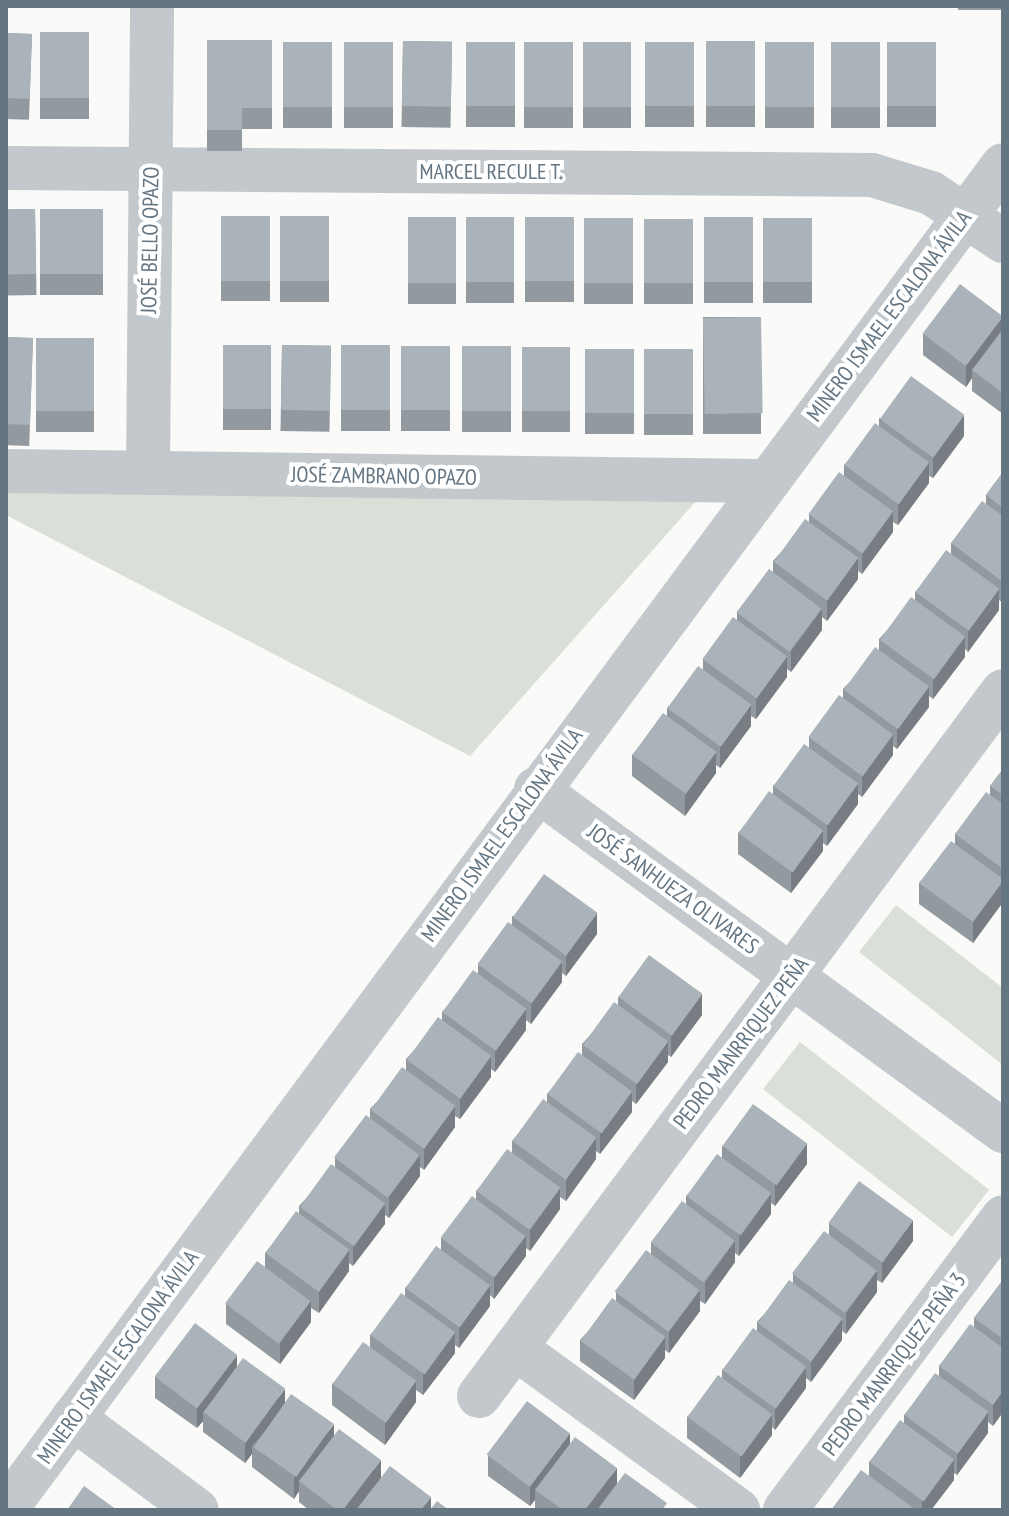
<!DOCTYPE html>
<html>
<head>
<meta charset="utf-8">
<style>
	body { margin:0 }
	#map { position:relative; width:1009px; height:1516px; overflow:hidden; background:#fafaf8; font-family:"PT Sans Narrow",sans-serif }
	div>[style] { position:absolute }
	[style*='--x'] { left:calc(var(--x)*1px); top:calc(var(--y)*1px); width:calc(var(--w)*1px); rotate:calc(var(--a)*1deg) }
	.green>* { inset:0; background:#dadfd7; transform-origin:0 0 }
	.minor>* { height:44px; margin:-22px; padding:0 22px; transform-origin:22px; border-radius:22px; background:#c3c8cc }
	.wall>* { inset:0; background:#929a9f; transform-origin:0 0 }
	.shaded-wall>* { inset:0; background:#777d82 }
	.building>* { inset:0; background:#aab3b9; transform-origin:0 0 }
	span { translate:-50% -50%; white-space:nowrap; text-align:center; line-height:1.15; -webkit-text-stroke:8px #fff; paint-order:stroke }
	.street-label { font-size:22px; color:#657683 }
	.frame { position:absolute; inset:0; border:8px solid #657683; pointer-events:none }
</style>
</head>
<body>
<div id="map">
	<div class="green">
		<i style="clip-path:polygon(6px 476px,705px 491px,470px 756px,6px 515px)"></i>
		<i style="clip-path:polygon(896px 905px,1003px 988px,1003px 1065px,859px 952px)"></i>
		<i style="left:800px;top:1042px;width:240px;height:60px;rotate:38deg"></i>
	</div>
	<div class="minor">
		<i style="--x:6;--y:168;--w:866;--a:0.46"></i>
		<i style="--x:872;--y:175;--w:62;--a:17"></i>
		<i style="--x:931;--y:193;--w:87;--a:33.7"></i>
		<i style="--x:6;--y:471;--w:757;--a:0.76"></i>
		<i style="--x:148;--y:473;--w:467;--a:-89.5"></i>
		<i style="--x:536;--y:789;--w:579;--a:36.22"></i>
		<i style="--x:515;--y:1348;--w:276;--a:36"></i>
		<i style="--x:479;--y:1396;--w:878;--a:-53.38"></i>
		<i style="--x:73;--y:1418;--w:154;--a:36.6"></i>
		<i style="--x:6;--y:1509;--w:1673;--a:-53.43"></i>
		<i style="--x:785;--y:1510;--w:365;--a:-53.3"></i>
	</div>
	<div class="wall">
		<i style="left:958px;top:6px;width:45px;height:4px"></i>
		<i style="left:40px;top:32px;width:49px;height:87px"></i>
		<i style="left:6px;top:33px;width:26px;height:86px;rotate:2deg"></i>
		<i style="clip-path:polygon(207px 40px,272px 40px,272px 129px,242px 129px,242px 151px,207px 151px)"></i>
		<i style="left:403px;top:41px;width:49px;height:86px;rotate:1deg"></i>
		<i style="left:706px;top:41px;width:49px;height:86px"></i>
		<i style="left:283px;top:42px;width:49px;height:86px"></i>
		<i style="left:393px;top:42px;width:86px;height:49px;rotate:90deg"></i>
		<i style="left:466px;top:42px;width:49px;height:85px"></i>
		<i style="left:524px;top:42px;width:49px;height:86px"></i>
		<i style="left:583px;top:42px;width:48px;height:86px"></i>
		<i style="left:645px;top:42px;width:49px;height:85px"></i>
		<i style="left:814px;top:42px;width:86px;height:49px;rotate:90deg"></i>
		<i style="left:831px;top:42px;width:49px;height:86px"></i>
		<i style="left:887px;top:42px;width:49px;height:85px"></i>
		<i style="left:35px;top:209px;width:86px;height:29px;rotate:89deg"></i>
		<i style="left:40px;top:209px;width:63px;height:86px"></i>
		<i style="left:221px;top:216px;width:49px;height:85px"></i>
		<i style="left:329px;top:216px;width:86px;height:49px;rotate:90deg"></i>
		<i style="left:408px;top:217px;width:48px;height:87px"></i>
		<i style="left:466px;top:217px;width:48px;height:86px"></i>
		<i style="left:574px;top:217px;width:85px;height:49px;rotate:90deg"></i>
		<i style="left:704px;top:217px;width:49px;height:86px"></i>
		<i style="left:584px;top:218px;width:49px;height:86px"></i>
		<i style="left:763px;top:218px;width:49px;height:85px"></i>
		<i style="left:644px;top:219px;width:49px;height:85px"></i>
		<i style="clip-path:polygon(1003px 316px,1003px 414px,972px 391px,972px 378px,966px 387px,923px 355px,923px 334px)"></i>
		<i style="left:761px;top:317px;width:117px;height:58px;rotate:90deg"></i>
		<i style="left:6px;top:337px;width:27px;height:108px;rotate:2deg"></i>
		<i style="left:36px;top:338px;width:58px;height:94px"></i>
		<i style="left:223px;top:345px;width:48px;height:85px"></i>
		<i style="left:282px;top:345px;width:49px;height:86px;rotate:1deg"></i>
		<i style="left:341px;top:345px;width:49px;height:86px"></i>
		<i style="left:401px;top:346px;width:49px;height:85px"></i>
		<i style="left:462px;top:346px;width:49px;height:86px"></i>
		<i style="left:522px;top:347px;width:48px;height:85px"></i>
		<i style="left:585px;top:349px;width:49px;height:85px"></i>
		<i style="left:644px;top:349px;width:49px;height:86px"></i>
		<i style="clip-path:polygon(879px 418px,964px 436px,933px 478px,929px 476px,929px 483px,898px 525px,893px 522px,893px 532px,862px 574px,858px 571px,858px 579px,827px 621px,822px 617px,822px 630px,791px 672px,787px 669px,787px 677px,756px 719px,751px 716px,751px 726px,720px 768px,716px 765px,716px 773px,685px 816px,632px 776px,632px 755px,667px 716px,667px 708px,703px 669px,703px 659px,737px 620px,737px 612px,773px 572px,773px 561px,809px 522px,809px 514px,844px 475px,844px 465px,879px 426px)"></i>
		<i style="clip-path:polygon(1003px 472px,1003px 603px,999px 600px,999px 610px,968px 652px,965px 649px,965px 657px,933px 699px,929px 696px,929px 707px,897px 749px,893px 746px,893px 755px,862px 797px,858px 794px,858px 804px,827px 846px,823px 843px,823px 851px,791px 893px,738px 854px,738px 833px,773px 794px,773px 786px,809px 747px,809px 737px,843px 698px,843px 689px,879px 651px,879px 639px,915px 600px,915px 592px,951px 554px,951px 543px,986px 504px,986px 495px)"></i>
		<i style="clip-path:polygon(1003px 769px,1003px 902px,973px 943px,919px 904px,919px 883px,955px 844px,955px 834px,990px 794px,990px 786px)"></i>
		<i style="clip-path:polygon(512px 916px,597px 934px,566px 976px,562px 973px,562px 982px,531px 1024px,526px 1020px,526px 1030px,495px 1072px,491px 1069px,491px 1077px,460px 1119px,455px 1116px,455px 1127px,424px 1170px,420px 1167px,420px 1176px,389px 1218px,385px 1215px,385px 1224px,353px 1266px,349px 1263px,349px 1271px,319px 1313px,311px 1308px,311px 1322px,280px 1364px,226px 1324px,226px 1304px,265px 1267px,265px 1253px,299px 1214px,299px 1206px,335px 1167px,335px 1158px,370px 1118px,370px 1109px,406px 1071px,406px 1059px,442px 1020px,442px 1012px,478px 973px,478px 964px,512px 924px)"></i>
		<i style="clip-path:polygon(618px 997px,702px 1015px,671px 1057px,668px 1055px,668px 1062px,636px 1104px,632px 1101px,632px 1112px,600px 1154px,596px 1151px,596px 1159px,566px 1201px,560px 1197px,560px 1209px,530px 1251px,526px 1248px,526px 1256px,494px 1299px,490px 1295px,490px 1306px,459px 1348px,455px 1345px,455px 1353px,423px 1395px,416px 1390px,416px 1402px,385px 1445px,332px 1405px,332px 1384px,370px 1348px,370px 1335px,405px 1296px,405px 1288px,441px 1249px,441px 1238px,476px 1199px,476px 1191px,512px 1152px,512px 1141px,547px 1102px,547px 1094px,582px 1055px,582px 1044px,618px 1005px)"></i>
		<i style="clip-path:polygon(722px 1146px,807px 1164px,775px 1206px,771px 1203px,771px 1214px,739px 1256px,735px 1253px,735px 1262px,705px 1304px,700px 1301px,700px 1311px,669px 1353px,665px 1350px,665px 1358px,634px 1400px,580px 1361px,580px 1340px,616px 1301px,616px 1292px,651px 1254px,651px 1243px,686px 1204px,686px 1196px,722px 1158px)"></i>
		<i style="clip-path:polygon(829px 1223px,913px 1241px,882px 1283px,877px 1280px,877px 1292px,846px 1334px,842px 1331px,842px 1340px,811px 1382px,806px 1378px,806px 1388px,775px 1430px,772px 1427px,772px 1435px,740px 1478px,687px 1438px,687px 1417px,722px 1378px,722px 1370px,757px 1331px,757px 1322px,793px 1282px,793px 1274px,829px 1235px)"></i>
		<i style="clip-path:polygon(1003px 1280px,1003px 1412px,993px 1426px,988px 1422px,988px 1433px,957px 1475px,954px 1473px,954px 1480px,931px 1510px,831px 1510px,869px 1476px,869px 1462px,904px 1423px,904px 1415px,939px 1376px,939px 1366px,974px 1327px,974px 1318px)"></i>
		<i style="clip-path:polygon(237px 1366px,285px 1402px,334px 1435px,381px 1477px,431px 1508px,449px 1510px,309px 1510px,299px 1502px,299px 1491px,294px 1499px,252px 1467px,252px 1454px,245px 1463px,203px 1432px,203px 1421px,197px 1428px,155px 1398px,155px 1377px)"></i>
		<i style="clip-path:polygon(570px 1444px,617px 1483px,667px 1510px,535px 1510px,535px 1500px,530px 1506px,488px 1476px,488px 1455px)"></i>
	</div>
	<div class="shaded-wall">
		<i style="clip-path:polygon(1003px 316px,1003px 337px,972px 370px,972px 378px,966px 387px,966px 366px)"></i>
		<i style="clip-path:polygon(964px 415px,964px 436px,933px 478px,933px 457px)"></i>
		<i style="clip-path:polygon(929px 462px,929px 483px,898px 525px,898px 504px)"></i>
		<i style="clip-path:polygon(893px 511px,893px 532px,862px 574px,862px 553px)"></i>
		<i style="clip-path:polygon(858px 558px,858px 579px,827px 621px,827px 600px)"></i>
		<i style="clip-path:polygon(999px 589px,999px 610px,968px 652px,968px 631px)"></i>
		<i style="clip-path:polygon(822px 609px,822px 630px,791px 672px,791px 651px)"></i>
		<i style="clip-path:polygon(965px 636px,965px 657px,933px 699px,933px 678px)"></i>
		<i style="clip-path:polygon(787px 656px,787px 677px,756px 719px,756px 698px)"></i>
		<i style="clip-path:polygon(929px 686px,929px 707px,897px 749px,897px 728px)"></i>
		<i style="clip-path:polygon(751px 705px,751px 726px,720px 768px,720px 747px)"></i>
		<i style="clip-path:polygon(893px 734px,893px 755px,862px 797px,862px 776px)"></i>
		<i style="clip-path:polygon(716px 752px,716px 773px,685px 816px,685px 795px)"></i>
		<i style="clip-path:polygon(858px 783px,858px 804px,827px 846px,827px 825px)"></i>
		<i style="clip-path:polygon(823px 830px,823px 851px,791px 893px,791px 872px)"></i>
		<i style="clip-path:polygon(1003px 881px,1003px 902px,973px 943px,973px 922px)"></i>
		<i style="clip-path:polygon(597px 913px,597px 934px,566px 976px,566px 955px)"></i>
		<i style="clip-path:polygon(562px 961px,562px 982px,531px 1024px,531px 1003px)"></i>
		<i style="clip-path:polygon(702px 994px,702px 1015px,671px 1057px,671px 1036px)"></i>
		<i style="clip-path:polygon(526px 1009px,526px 1030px,495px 1072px,495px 1051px)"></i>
		<i style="clip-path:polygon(668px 1041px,668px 1062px,636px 1104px,636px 1084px)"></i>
		<i style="clip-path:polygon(491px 1056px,491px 1077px,460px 1119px,460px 1098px)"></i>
		<i style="clip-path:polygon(632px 1091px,632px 1112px,600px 1154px,600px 1133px)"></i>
		<i style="clip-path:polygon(455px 1106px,455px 1127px,424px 1170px,424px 1149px)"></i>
		<i style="clip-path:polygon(596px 1138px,596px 1159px,566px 1201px,566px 1180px)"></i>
		<i style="clip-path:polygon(807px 1143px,807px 1164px,775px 1206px,775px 1185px)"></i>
		<i style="clip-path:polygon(420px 1155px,420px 1176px,389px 1218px,389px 1197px)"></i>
		<i style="clip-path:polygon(560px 1188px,560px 1209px,530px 1251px,530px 1230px)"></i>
		<i style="clip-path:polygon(771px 1193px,771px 1214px,739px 1256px,739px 1235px)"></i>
		<i style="clip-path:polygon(385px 1203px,385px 1224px,353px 1266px,353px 1245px)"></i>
		<i style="clip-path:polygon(913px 1220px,913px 1241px,882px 1283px,882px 1262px)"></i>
		<i style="clip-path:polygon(526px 1236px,526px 1256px,494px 1299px,494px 1278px)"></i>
		<i style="clip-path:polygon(735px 1241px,735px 1262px,705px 1304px,705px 1283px)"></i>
		<i style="clip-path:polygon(349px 1250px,349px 1271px,319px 1313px,319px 1292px)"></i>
		<i style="clip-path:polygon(877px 1271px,877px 1292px,846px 1334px,846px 1313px)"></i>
		<i style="clip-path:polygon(490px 1285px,490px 1306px,459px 1348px,459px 1327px)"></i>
		<i style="clip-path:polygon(700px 1290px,700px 1311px,669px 1353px,669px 1332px)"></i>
		<i style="clip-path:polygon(311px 1301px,311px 1322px,280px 1364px,280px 1343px)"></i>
		<i style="clip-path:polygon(842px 1319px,842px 1340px,811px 1382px,811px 1361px)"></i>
		<i style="clip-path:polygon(455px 1332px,455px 1353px,423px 1395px,423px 1374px)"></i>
		<i style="clip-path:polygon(665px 1337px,665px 1358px,634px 1400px,634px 1379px)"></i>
		<i style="clip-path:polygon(237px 1355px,237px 1376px,203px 1412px,203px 1421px,197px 1428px,197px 1407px)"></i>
		<i style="clip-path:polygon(806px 1367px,806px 1388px,775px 1430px,775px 1409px)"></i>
		<i style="clip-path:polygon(416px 1381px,416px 1402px,385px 1445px,385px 1424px)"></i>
		<i style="clip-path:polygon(285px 1389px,285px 1410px,252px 1446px,252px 1454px,245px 1463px,245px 1442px)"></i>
		<i style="clip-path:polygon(1003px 1391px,1003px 1412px,993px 1426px,993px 1405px)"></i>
		<i style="clip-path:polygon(988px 1412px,988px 1433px,957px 1475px,957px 1454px)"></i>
		<i style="clip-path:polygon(772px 1414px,772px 1435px,740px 1478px,740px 1457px)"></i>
		<i style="clip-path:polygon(334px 1424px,334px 1445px,299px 1481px,299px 1491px,294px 1499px,294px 1478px)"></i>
		<i style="clip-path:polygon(570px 1433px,570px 1454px,535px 1490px,535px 1500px,530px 1506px,530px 1485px)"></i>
		<i style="clip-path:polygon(954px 1459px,954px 1480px,931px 1510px,922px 1510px,922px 1501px)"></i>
		<i style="clip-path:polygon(381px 1460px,381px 1481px,359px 1510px,343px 1510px)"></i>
		<i style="clip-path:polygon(617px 1468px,617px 1489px,601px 1510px,585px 1510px)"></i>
		<i style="clip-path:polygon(431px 1497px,431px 1510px,421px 1510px)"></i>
	</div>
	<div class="building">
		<i style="left:40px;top:32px;width:49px;height:66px"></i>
		<i style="left:6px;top:33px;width:26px;height:65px;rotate:2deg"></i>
		<i style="clip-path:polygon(207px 40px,272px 40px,272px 108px,242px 108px,242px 130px,207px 130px)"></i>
		<i style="left:403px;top:41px;width:49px;height:65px;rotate:1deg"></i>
		<i style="left:706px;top:41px;width:49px;height:65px"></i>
		<i style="left:283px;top:42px;width:49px;height:65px"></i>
		<i style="left:393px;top:42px;width:65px;height:49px;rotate:90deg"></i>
		<i style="left:466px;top:42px;width:49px;height:64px"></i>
		<i style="left:524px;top:42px;width:49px;height:65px"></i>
		<i style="left:583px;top:42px;width:48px;height:65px"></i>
		<i style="left:645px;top:42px;width:49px;height:64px"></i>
		<i style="left:814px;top:42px;width:65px;height:49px;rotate:90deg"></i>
		<i style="left:831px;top:42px;width:49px;height:65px"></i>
		<i style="left:887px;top:42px;width:49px;height:64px"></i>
		<i style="left:35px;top:209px;width:65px;height:29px;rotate:89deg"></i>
		<i style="left:40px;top:209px;width:63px;height:65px"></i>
		<i style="left:221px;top:216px;width:49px;height:65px"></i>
		<i style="left:329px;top:216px;width:65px;height:49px;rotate:90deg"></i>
		<i style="left:408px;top:217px;width:48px;height:66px"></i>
		<i style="left:466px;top:217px;width:48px;height:65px"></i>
		<i style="left:574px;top:217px;width:64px;height:49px;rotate:90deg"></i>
		<i style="left:704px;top:217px;width:49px;height:65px"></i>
		<i style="left:584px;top:218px;width:49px;height:65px"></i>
		<i style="left:763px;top:218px;width:49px;height:64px"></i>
		<i style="left:644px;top:219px;width:49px;height:64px"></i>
		<i style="left:960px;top:284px;width:54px;height:62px;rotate:37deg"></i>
		<i style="left:761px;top:317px;width:96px;height:58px;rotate:89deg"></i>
		<i style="clip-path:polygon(1003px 329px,1003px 393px,972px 370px)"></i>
		<i style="left:6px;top:337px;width:27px;height:87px;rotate:2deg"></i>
		<i style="left:36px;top:338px;width:58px;height:73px"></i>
		<i style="left:223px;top:345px;width:48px;height:64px"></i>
		<i style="left:282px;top:345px;width:49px;height:65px;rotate:1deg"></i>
		<i style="left:341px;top:345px;width:49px;height:65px"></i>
		<i style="left:401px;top:346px;width:49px;height:64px"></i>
		<i style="left:462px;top:346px;width:49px;height:65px"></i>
		<i style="left:522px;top:347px;width:48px;height:64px"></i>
		<i style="left:585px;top:349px;width:49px;height:64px"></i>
		<i style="left:644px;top:349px;width:49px;height:65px"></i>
		<i style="left:911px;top:376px;width:66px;height:53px;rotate:36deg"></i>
		<i style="left:875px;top:423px;width:67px;height:52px;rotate:36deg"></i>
		<i style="left:839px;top:472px;width:67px;height:52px;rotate:36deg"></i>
		<i style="clip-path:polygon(1003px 472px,1003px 508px,986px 495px)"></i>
		<i style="clip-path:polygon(982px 501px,1003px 516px,1003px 582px,951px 543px)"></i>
		<i style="left:805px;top:519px;width:66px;height:53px;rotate:36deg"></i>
		<i style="left:946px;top:550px;width:66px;height:52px;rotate:36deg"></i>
		<i style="left:769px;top:569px;width:66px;height:54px;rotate:37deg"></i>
		<i style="left:911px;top:597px;width:67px;height:53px;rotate:36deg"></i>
		<i style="left:733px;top:617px;width:67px;height:52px;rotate:36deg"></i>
		<i style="left:875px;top:647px;width:67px;height:53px;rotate:36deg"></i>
		<i style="left:698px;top:666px;width:66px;height:52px;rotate:36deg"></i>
		<i style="left:839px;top:695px;width:67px;height:52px;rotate:36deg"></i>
		<i style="left:663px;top:713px;width:66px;height:52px;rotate:36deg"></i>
		<i style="left:804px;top:744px;width:67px;height:52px;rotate:36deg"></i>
		<i style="clip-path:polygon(1003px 769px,1003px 795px,990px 786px)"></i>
		<i style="left:769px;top:791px;width:67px;height:52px;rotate:36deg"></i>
		<i style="clip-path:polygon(986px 792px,1003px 804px,1003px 869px,955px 834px)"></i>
		<i style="clip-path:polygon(951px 841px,1003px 879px,1003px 881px,973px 922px,919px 883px)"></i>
		<i style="left:544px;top:874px;width:66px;height:53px;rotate:36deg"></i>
		<i style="left:508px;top:922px;width:67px;height:52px;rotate:36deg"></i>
		<i style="left:649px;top:955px;width:66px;height:52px;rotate:36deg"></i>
		<i style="left:473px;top:970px;width:66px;height:52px;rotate:36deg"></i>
		<i style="left:614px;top:1002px;width:67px;height:53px;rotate:36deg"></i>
		<i style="left:438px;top:1017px;width:66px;height:53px;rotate:36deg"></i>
		<i style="left:578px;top:1052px;width:67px;height:52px;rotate:36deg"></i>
		<i style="left:402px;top:1067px;width:66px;height:53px;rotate:36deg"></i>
		<i style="left:543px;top:1099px;width:66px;height:52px;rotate:36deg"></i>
		<i style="left:753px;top:1104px;width:67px;height:52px;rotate:36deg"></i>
		<i style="left:366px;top:1115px;width:67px;height:53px;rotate:37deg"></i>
		<i style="left:507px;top:1149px;width:66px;height:52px;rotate:36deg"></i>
		<i style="left:717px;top:1154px;width:67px;height:52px;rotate:36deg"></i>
		<i style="left:331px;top:1164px;width:67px;height:53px;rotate:36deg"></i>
		<i style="left:859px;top:1181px;width:67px;height:52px;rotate:36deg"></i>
		<i style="left:472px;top:1196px;width:67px;height:52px;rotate:37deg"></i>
		<i style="left:682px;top:1201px;width:66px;height:52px;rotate:37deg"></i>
		<i style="left:296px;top:1211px;width:66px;height:52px;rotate:36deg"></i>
		<i style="left:824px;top:1231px;width:66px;height:53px;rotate:37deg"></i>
		<i style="left:436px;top:1246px;width:67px;height:52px;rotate:36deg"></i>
		<i style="left:646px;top:1250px;width:67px;height:52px;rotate:37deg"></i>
		<i style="left:257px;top:1261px;width:67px;height:53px;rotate:37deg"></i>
		<i style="left:789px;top:1280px;width:66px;height:53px;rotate:36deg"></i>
		<i style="clip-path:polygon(1003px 1280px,1003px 1339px,974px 1318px)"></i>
		<i style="left:401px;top:1293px;width:67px;height:52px;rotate:36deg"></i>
		<i style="left:612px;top:1298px;width:66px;height:53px;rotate:36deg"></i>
		<i style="left:195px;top:1323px;width:53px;height:67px;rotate:37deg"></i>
		<i style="clip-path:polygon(970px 1324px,1003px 1348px,1003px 1391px,993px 1405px,939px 1366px)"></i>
		<i style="left:753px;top:1328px;width:66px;height:52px;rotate:36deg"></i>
		<i style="left:363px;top:1342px;width:66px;height:52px;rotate:36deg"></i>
		<i style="left:243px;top:1358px;width:52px;height:67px;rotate:36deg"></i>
		<i style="left:935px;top:1373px;width:66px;height:52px;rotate:36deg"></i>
		<i style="left:718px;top:1375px;width:67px;height:52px;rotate:36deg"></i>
		<i style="left:291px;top:1394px;width:52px;height:65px;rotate:35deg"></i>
		<i style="left:527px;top:1401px;width:54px;height:67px;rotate:37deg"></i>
		<i style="left:900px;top:1420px;width:67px;height:52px;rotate:36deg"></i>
		<i style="clip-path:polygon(339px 1429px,381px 1460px,343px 1510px,337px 1510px,299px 1481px)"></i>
		<i style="clip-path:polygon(575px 1437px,617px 1468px,585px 1510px,563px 1510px,535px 1490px)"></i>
		<i style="clip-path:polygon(390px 1466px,431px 1497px,421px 1510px,356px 1510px)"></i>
		<i style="clip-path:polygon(861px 1470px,915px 1509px,914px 1510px,831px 1510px)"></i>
		<i style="clip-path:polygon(625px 1473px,667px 1503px,662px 1510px,597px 1510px)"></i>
		<i style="clip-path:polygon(84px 1486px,117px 1510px,67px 1510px)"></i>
		<i style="clip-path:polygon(437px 1501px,449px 1510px,430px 1510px)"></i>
	</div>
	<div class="street-label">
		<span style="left:491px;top:172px">MARCEL RECULE T.</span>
		<span style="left:150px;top:240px;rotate:-89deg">JOSÉ BELLO OPAZO</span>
		<span style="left:889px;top:316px;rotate:-53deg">MINERO ISMAEL ESCALONA ÁVILA</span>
		<span style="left:384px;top:476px;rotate:1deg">JOSÉ ZAMBRANO OPAZO</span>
		<span style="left:502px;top:835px;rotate:-54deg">MINERO ISMAEL ESCALONA ÁVILA</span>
		<span style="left:673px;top:889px;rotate:36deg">JOSÉ SANHUEZA OLIVARES</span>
		<span style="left:741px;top:1043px;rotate:-53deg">PEDRO MANRRIQUEZ PEÑA</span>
		<span style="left:118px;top:1357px;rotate:-54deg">MINERO ISMAEL ESCALONA ÁVILA</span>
		<span style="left:894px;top:1364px;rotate:-53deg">PEDRO MANRRIQUEZ PEÑA 3</span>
	</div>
	<div class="frame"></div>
</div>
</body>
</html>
